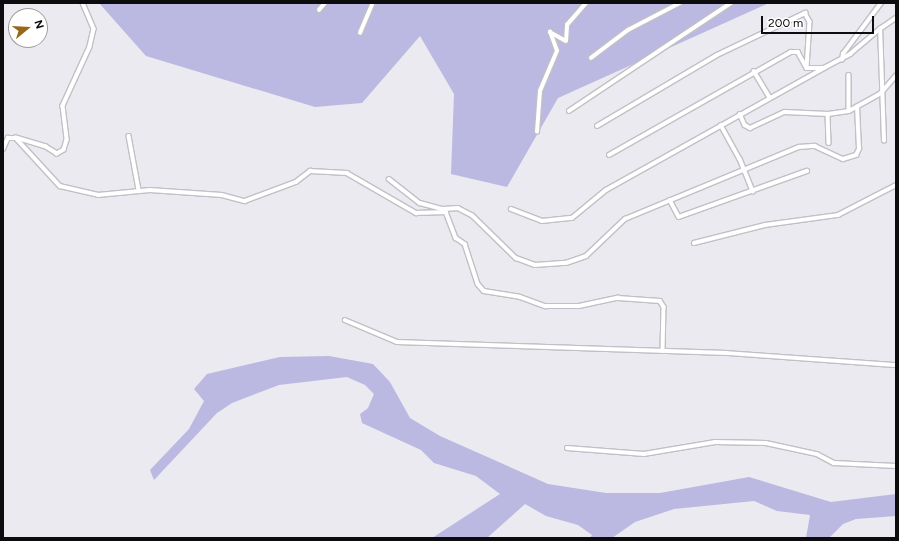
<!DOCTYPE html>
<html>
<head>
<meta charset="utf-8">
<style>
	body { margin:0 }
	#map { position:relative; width:899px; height:541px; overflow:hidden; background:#eaeaf0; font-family:Figtree,sans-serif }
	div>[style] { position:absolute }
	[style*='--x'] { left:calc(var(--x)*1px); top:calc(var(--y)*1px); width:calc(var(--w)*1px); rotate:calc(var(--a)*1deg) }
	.green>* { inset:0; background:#bbb8e2 }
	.roads { filter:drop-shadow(1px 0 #c0c0c6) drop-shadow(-1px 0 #c0c0c6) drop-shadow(0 1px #c0c0c6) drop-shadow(0 -1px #c0c0c6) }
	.minor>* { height:3.5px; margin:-1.75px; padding:0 1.75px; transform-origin:1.75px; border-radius:1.75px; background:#fff }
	span { translate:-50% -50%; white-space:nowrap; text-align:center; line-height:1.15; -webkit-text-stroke:3px #fff; paint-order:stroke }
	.frame { position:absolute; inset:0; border:4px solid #0c0c0e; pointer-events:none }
	.north { position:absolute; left:8px; top:8px; width:40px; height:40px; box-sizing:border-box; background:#fff; border:1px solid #9e9e9f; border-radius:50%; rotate:72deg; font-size:11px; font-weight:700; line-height:16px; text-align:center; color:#0c0c0e }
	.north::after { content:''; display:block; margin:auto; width:14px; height:18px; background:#986819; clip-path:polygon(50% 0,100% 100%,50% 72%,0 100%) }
	.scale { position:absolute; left:761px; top:16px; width:113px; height:18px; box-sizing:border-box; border:2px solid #0c0c0e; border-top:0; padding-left:5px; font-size:12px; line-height:14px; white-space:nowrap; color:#0c0c0e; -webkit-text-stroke:3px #fff; paint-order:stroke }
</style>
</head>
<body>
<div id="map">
	<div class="green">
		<i style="clip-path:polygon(99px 3px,769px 3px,558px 98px,507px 187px,451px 174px,454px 94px,420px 36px,362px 103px,315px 107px,146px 56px)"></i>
		<i style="clip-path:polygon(329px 356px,373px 364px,390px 382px,410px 418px,440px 436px,548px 484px,606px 493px,660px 493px,749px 477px,831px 502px,896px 494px,896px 516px,856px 519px,843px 524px,829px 538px,806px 538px,810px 515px,777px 511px,754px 501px,674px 509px,635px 522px,612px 538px,590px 538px,592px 535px,578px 525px,546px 516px,525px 504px,487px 538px,432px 538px,500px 494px,476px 476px,434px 463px,421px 450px,362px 423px,360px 414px,368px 408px,374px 394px,365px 385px,347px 377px,279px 385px,232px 403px,217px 413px,154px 480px,150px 470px,189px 429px,204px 401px,194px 389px,207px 374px,280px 357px)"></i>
	</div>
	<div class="roads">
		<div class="minor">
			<i style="--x:83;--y:3;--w:28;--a:67"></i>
			<i style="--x:94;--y:29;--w:18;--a:103"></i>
			<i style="--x:90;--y:47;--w:65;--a:114.6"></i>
			<i style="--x:63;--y:106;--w:34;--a:83"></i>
			<i style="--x:67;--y:140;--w:10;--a:107"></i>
			<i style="--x:64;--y:150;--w:8;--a:150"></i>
			<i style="--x:57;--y:154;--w:13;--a:-148"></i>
			<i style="--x:46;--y:147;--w:31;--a:-163"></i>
			<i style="--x:16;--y:138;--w:65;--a:47.5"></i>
			<i style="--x:60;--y:186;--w:39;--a:13"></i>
			<i style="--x:98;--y:195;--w:52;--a:-5.5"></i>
			<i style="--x:150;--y:190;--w:72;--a:4"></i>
			<i style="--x:222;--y:195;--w:24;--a:15"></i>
			<i style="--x:245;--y:201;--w:54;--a:-20.4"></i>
			<i style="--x:296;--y:182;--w:18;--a:-38"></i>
			<i style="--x:310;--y:171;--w:37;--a:3"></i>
			<i style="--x:347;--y:173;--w:80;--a:30.1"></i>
			<i style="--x:416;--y:213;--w:30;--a:-2"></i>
			<i style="--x:446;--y:212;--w:28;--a:69"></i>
			<i style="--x:456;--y:238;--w:11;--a:34"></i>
			<i style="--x:465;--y:244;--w:42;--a:72"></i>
			<i style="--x:478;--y:284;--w:9;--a:49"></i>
			<i style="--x:484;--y:291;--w:36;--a:9"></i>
			<i style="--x:520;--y:297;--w:27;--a:20"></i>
			<i style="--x:545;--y:306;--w:34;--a:0"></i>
			<i style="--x:579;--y:306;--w:40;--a:-12"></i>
			<i style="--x:618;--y:298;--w:42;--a:4.1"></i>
			<i style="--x:660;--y:301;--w:7;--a:56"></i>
			<i style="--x:664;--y:307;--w:44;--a:91.3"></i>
			<i style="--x:319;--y:10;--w:9;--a:-49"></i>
			<i style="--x:360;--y:33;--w:33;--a:-67"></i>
			<i style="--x:591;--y:58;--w:46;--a:-37.1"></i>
			<i style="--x:628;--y:30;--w:59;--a:-27.4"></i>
			<i style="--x:842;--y:60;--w:6;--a:-81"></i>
			<i style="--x:843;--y:54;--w:64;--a:-53.3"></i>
			<i style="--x:754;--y:71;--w:31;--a:59"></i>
			<i style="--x:849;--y:75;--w:36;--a:90"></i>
			<i style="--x:569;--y:111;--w:195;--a:-33.7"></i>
			<i style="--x:740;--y:114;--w:12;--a:66"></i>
			<i style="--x:745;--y:125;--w:6;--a:31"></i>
			<i style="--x:750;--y:128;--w:38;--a:-25"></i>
			<i style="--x:785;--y:112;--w:43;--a:2.7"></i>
			<i style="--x:828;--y:114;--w:21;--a:-8"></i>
			<i style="--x:849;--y:111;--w:37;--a:-29"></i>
			<i style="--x:881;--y:93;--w:23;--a:-49"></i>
			<i style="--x:828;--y:114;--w:29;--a:88"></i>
			<i style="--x:721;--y:125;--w:39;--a:61"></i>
			<i style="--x:740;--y:159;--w:35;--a:68"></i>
			<i style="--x:597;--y:126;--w:139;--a:-30.6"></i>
			<i style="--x:717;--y:55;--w:98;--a:-25.5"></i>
			<i style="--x:805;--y:13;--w:10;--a:61"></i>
			<i style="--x:810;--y:22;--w:46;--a:93.7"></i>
			<i style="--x:537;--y:132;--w:41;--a:-85.8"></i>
			<i style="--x:540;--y:91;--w:43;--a:-67"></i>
			<i style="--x:557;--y:51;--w:20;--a:-110"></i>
			<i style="--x:550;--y:32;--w:18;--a:29"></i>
			<i style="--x:566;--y:41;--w:16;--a:-86"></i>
			<i style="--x:567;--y:25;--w:29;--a:-49"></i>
			<i style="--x:129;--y:136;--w:55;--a:79.5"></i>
			<i style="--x:884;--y:141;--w:112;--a:-92"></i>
			<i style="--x:880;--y:29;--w:19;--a:-35"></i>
			<i style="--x:3;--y:149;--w:12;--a:-66"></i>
			<i style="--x:8;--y:138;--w:8;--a:0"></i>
			<i style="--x:609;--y:155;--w:209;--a:-29.5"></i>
			<i style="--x:791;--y:52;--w:7;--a:0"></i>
			<i style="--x:798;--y:52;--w:18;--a:61"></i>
			<i style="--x:807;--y:68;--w:17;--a:0"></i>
			<i style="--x:824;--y:68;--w:30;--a:-28"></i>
			<i style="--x:850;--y:54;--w:39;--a:-40"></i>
			<i style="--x:389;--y:179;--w:39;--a:38"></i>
			<i style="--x:420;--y:203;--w:24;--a:15"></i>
			<i style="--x:443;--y:209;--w:15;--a:-4"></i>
			<i style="--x:458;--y:208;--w:16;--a:27"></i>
			<i style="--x:472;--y:215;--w:62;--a:44.3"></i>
			<i style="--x:516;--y:258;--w:20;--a:20"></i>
			<i style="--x:535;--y:265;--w:31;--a:-4"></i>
			<i style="--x:566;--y:263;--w:21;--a:-19"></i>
			<i style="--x:586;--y:256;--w:54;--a:-43.5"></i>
			<i style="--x:625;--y:219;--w:188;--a:-22.5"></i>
			<i style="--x:799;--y:147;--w:16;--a:-4"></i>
			<i style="--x:815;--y:146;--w:31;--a:25"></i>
			<i style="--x:843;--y:159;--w:14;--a:-17"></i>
			<i style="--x:856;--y:155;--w:7;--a:-63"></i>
			<i style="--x:859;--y:149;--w:42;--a:-92.7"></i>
			<i style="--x:670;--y:200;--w:19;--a:62"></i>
			<i style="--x:679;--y:217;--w:136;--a:-19.8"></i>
			<i style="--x:511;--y:209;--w:33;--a:21"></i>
			<i style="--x:542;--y:221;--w:30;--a:-6"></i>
			<i style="--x:572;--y:218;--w:44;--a:-39.5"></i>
			<i style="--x:606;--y:190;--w:250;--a:-29.2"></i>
			<i style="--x:694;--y:243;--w:73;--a:-14.2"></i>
			<i style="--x:765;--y:225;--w:74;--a:-7.8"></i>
			<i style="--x:838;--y:215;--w:65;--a:-27.3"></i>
			<i style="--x:345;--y:320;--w:56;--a:22.9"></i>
			<i style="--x:397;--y:342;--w:330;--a:1.9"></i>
			<i style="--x:727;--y:353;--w:169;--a:4.1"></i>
			<i style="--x:567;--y:448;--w:77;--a:4.5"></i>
			<i style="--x:644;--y:454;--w:72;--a:-9.6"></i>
			<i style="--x:715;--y:442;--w:51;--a:1.1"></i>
			<i style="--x:766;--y:443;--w:52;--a:12.2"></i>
			<i style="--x:817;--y:454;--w:19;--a:28"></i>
			<i style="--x:834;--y:463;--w:62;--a:2.8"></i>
		</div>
	</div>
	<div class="frame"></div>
	<div class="north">N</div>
	<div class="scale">200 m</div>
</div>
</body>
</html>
